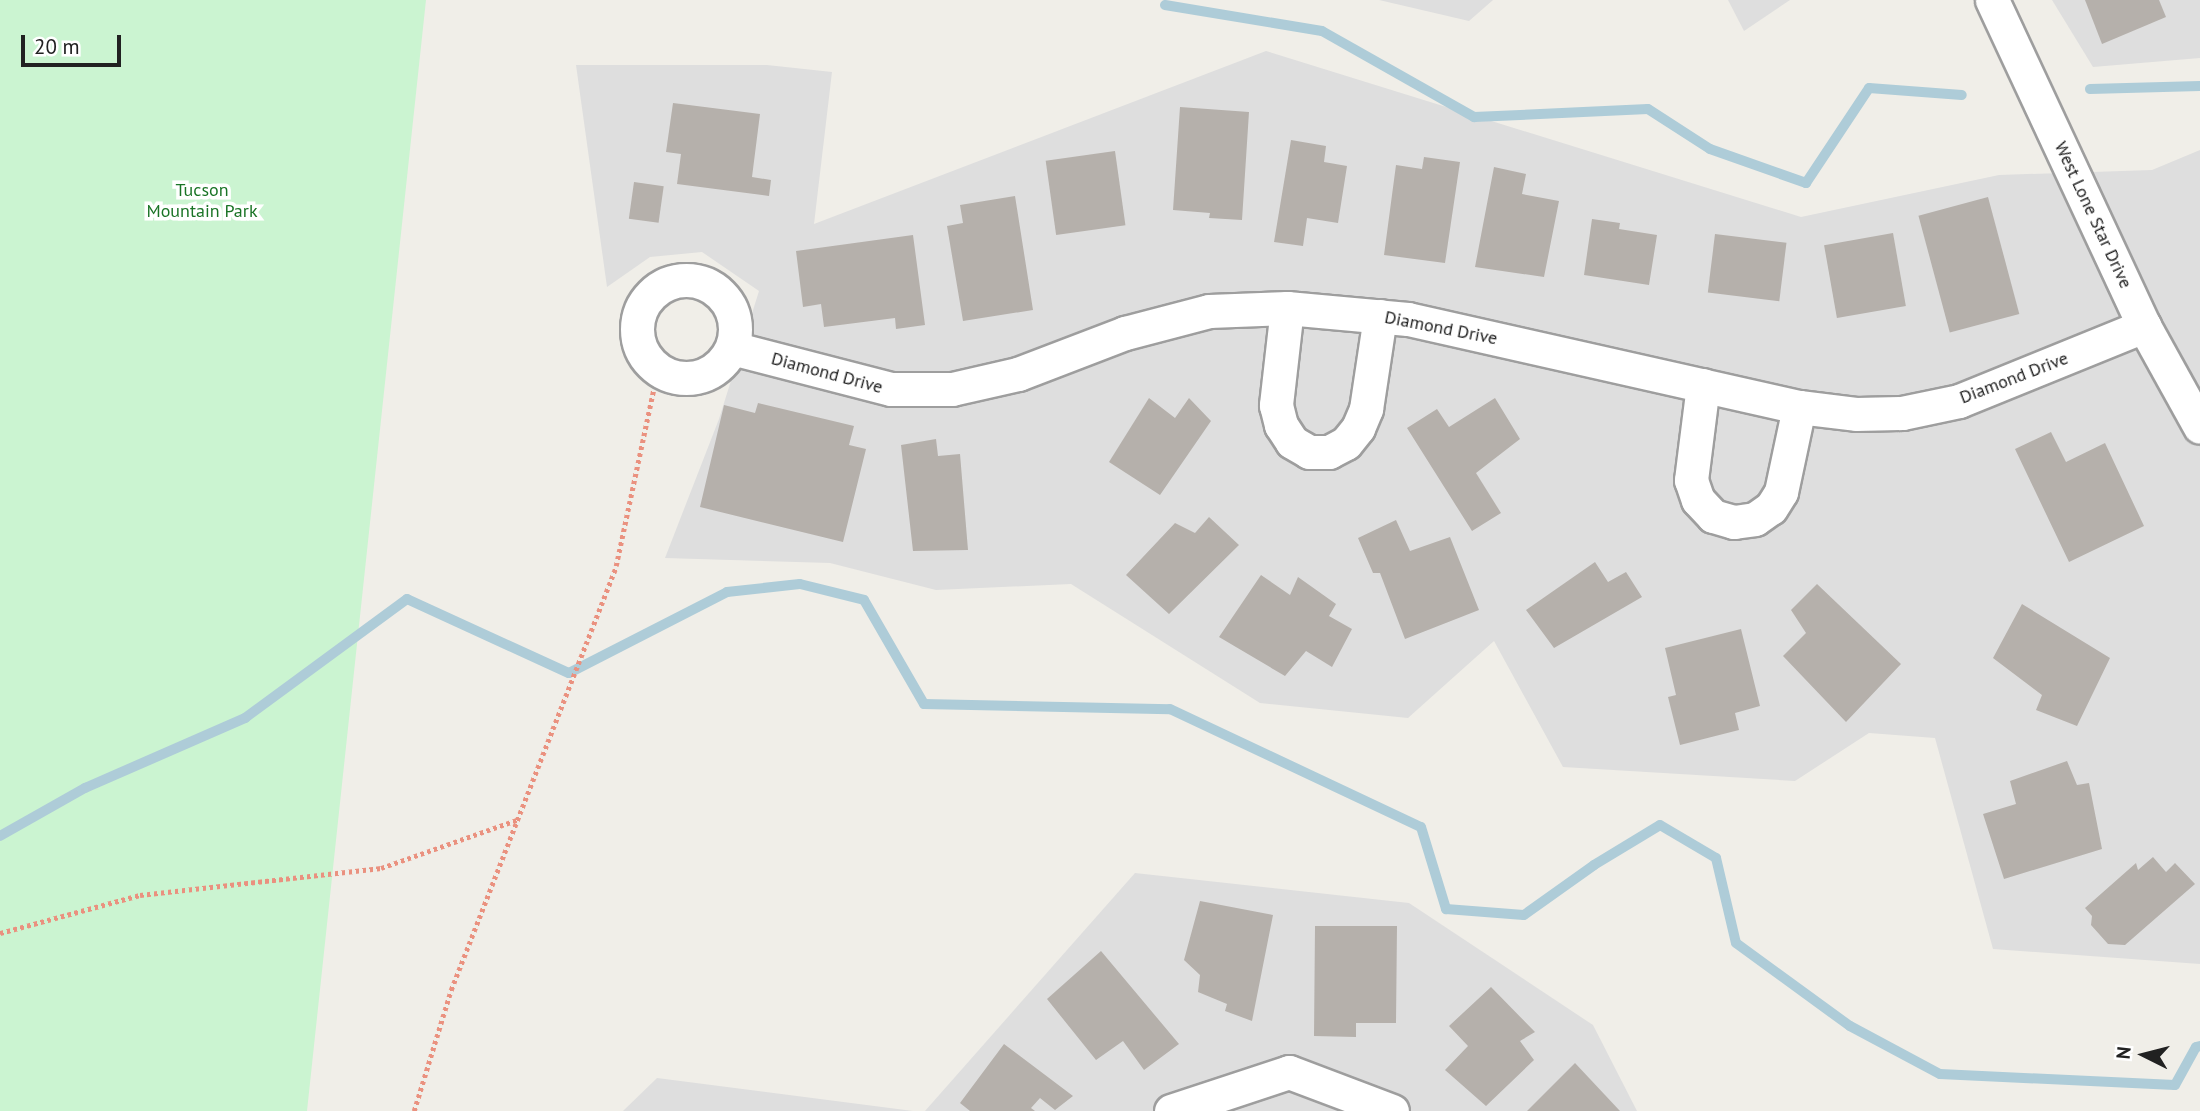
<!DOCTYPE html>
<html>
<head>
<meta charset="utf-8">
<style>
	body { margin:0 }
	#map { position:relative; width:2200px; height:1111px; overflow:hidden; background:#f0eee8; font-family:"PT Sans",sans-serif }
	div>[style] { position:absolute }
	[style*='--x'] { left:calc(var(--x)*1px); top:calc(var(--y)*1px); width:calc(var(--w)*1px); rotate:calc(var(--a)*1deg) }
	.residential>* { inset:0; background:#dedede }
	.park>* { inset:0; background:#cbf4d1 }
	.stream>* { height:10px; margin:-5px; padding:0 5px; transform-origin:5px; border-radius:5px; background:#aeccd8 }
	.building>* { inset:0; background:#b5b0ab; transform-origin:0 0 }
	.path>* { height:4.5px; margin-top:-2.25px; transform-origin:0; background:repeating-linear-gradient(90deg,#ea917f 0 3.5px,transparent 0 7px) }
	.roads { filter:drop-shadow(2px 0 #9e9e9e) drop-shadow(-2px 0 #9e9e9e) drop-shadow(0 2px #9e9e9e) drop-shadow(0 -2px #9e9e9e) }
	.minor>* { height:33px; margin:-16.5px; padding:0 16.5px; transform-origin:16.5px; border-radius:16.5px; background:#fff }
	.minor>.ring { margin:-16.5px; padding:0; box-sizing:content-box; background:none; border:33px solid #fff; border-radius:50% }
	span { translate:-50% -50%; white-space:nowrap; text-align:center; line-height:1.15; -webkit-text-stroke:7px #fff; paint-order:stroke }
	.park-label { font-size:18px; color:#1a7426 }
	.street-label { font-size:18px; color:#212121 }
	.north { position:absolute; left:2109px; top:1020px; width:70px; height:70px; -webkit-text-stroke:5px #fff; paint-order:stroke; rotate:276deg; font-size:19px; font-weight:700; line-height:28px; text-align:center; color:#212121 }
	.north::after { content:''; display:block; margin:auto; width:24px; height:32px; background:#212121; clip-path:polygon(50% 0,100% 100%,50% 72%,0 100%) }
	.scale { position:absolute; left:21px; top:35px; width:100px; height:32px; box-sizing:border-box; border:4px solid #212121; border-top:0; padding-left:9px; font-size:21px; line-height:24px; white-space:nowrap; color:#212121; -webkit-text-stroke:5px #fff; paint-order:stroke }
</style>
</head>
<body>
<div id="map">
	<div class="residential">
		<i style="clip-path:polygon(1379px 0,1493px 0,1469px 21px)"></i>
		<i style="clip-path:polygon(1728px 0,1790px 0,1744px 31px)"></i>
		<i style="clip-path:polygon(2052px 0,2200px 0,2200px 58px,2093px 67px)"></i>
		<i style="clip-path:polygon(1266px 51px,1801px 217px,1999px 175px,2152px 170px,2200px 150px,2200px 964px,1993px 949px,1935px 738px,1869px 733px,1795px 781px,1563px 767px,1494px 641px,1408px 718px,1260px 703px,1071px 584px,936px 590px,830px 563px,665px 558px,719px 419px,759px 291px,702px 252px,650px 257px,607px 287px,576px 65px,767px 65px,832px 72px,814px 224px)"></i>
		<i style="clip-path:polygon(1135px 873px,1409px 903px,1593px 1025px,1637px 1111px,925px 1111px)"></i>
		<i style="clip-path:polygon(657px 1078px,913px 1111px,623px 1111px)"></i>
	</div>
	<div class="park">
		<i style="clip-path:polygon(0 0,426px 0,307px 1111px,0 1111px)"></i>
	</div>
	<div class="stream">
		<i style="--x:1165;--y:5;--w:159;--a:9.4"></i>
		<i style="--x:1322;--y:31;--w:175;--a:29.5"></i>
		<i style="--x:1474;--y:117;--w:174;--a:-2.6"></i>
		<i style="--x:1648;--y:109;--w:74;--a:32.8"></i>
		<i style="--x:1710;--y:149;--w:102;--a:19.5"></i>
		<i style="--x:1806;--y:183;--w:114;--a:-56.4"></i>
		<i style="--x:1869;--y:88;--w:93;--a:4.3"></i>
		<i style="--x:2090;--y:89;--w:110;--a:-1.6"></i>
		<i style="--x:0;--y:836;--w:98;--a:-29.5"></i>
		<i style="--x:85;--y:788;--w:175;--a:-23.6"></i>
		<i style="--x:245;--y:718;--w:201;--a:-36.3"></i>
		<i style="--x:407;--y:599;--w:178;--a:24.6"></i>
		<i style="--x:569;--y:673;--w:178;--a:-27.1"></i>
		<i style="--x:727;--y:592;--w:73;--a:-6.3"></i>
		<i style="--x:800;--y:584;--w:66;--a:14"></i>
		<i style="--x:864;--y:600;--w:120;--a:60"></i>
		<i style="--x:924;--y:704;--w:246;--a:1.2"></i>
		<i style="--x:1170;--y:709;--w:277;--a:25.2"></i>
		<i style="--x:1421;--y:827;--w:86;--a:73"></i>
		<i style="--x:1446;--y:909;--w:78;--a:4.4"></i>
		<i style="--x:1524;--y:915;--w:86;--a:-35.5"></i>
		<i style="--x:1594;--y:865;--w:77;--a:-31.2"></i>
		<i style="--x:1660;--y:825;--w:65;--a:30.5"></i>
		<i style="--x:1716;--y:858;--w:87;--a:76.8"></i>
		<i style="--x:1736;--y:943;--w:141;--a:36.1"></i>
		<i style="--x:1850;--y:1026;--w:102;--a:28.1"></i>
		<i style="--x:1940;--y:1074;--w:235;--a:2.7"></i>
		<i style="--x:2175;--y:1085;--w:43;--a:-61.1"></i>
		<i style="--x:2196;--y:1047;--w:4;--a:-14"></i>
	</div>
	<div class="building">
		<i style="clip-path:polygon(2085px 0,2159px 0,2166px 17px,2102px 44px)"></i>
		<i style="clip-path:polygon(673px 103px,760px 114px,752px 177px,771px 180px,769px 196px,677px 184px,681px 154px,666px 152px)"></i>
		<i style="clip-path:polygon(1180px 107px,1249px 112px,1242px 220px,1209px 218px,1210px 213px,1173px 210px)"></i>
		<i style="clip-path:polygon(1291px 140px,1326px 146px,1324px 162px,1347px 166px,1338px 223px,1307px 218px,1303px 246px,1274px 242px)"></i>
		<i style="left:1115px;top:151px;width:75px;height:70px;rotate:82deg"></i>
		<i style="clip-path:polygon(1424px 157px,1460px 162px,1445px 263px,1384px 255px,1396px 165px,1422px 169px)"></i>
		<i style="clip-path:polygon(1494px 167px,1526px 174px,1522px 194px,1559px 201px,1544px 277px,1475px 267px)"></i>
		<i style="left:634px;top:182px;width:30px;height:37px;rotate:8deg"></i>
		<i style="clip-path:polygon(1015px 196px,1033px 310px,963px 321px,947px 226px,963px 223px,960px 205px)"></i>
		<i style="left:1988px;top:197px;width:121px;height:72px;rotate:75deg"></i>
		<i style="clip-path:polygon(1592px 219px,1620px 223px,1619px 229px,1657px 235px,1649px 285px,1584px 275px)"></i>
		<i style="left:1893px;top:233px;width:74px;height:70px;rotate:80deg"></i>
		<i style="left:1715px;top:234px;width:72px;height:59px;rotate:7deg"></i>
		<i style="clip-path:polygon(913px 235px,925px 325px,896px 329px,895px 318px,824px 327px,821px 304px,803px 307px,796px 251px)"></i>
		<i style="clip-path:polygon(1149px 398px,1175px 418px,1189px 398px,1211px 421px,1160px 495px,1109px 462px)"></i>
		<i style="clip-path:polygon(1495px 398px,1520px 439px,1476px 473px,1501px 513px,1472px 531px,1407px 428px,1437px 409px,1449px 427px)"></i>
		<i style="clip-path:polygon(758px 403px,854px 426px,849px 445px,866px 449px,843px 542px,700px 507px,724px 405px,755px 413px)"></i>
		<i style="clip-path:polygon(2051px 432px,2066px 462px,2105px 443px,2144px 526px,2069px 562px,2015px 449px)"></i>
		<i style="clip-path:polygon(936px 439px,938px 456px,960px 454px,968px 550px,913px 551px,901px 445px)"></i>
		<i style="clip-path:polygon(1209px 517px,1239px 545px,1169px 614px,1126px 575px,1175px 523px,1195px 533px)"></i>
		<i style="clip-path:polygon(1396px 520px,1410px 551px,1450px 537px,1479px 610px,1405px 639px,1380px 573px,1373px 573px,1358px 538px)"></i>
		<i style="clip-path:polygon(1595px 562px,1608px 582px,1626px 572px,1642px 597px,1554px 648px,1526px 610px)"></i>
		<i style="clip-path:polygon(1261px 575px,1290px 595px,1298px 577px,1336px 604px,1329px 616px,1352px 629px,1332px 667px,1306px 651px,1285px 676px,1219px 637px)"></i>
		<i style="clip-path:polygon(1817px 584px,1901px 664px,1846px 722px,1783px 656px,1806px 633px,1791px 610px)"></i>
		<i style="clip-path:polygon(2022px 604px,2110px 658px,2077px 726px,2036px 710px,2042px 695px,1993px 658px)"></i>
		<i style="clip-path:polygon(1741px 629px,1760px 706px,1735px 713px,1739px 730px,1680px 745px,1668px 697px,1676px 695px,1665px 648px)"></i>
		<i style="clip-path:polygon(2067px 761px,2077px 785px,2089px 783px,2102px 849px,2004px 879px,1983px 814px,2016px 804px,2010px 781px)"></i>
		<i style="clip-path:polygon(2153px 857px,2166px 872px,2175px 863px,2195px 884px,2125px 945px,2108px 944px,2091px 925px,2092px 916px,2085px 908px,2136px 863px,2138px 870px)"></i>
		<i style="clip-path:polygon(1200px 901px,1273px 915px,1252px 1021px,1225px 1011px,1227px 1004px,1198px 992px,1200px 975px,1184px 960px)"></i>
		<i style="clip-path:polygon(1315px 926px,1397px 926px,1396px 1023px,1356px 1023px,1356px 1037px,1314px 1036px)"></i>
		<i style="clip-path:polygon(1101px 951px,1179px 1044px,1144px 1070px,1123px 1041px,1096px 1060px,1047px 999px)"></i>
		<i style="clip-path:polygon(1491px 987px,1535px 1032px,1520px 1041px,1534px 1060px,1486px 1106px,1445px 1070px,1468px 1046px,1449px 1026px)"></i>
		<i style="clip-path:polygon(1004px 1044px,1073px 1096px,1055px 1110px,1040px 1098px,1031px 1108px,1035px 1111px,970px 1111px,960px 1103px)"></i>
		<i style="clip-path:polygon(1575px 1063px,1620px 1111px,1527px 1111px)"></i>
	</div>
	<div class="path">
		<i style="--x:0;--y:933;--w:145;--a:-15.2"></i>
		<i style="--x:140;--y:895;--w:243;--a:-6.4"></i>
		<i style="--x:381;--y:868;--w:146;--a:-19.5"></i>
		<i style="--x:414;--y:1111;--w:127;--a:-73"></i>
		<i style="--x:451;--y:990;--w:455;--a:-68.7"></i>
		<i style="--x:616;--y:566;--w:202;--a:-78"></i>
	</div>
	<div class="roads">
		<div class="minor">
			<i style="--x:1992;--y:0;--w:360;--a:65"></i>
			<i style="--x:2144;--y:326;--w:115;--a:61"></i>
			<i class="ring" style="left:637px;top:280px;width:65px;height:65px"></i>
			<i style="--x:1287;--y:308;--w:98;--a:96.5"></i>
			<i style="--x:1276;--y:405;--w:21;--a:76"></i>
			<i style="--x:1281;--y:425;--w:20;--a:57"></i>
			<i style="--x:1292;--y:442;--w:20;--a:30"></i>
			<i style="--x:1309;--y:452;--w:20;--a:0"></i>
			<i style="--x:1329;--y:452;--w:19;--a:-28"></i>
			<i style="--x:1346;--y:443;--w:19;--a:-51"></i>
			<i style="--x:1358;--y:428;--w:21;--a:-67"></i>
			<i style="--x:1366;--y:409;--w:94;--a:-81.4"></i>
			<i style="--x:732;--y:348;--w:164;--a:14.5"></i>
			<i style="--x:891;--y:389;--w:61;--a:0"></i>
			<i style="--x:952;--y:389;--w:68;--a:-12.8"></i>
			<i style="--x:1018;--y:374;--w:115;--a:-21"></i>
			<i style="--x:1125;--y:333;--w:87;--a:-14.7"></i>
			<i style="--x:1209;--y:311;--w:78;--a:-2.2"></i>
			<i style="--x:1287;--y:308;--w:121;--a:5.2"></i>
			<i style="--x:1408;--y:319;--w:401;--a:12.7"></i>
			<i style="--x:1799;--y:407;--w:57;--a:7"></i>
			<i style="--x:1856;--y:414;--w:46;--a:-1.2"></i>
			<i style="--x:1902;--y:413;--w:58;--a:-11.9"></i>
			<i style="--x:1959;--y:401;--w:200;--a:-22.1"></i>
			<i style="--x:1703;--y:385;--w:96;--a:97.2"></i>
			<i style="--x:1691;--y:480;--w:21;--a:71"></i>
			<i style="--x:1698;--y:500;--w:22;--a:47"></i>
			<i style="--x:1713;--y:516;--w:22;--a:16"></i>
			<i style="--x:1734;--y:522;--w:21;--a:-8"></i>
			<i style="--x:1755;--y:519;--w:19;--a:-35"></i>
			<i style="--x:1771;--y:508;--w:19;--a:-58"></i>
			<i style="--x:1781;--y:492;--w:87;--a:-78"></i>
			<i style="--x:1171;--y:1111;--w:124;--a:-18.3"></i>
			<i style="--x:1289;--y:1072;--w:110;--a:20.7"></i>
		</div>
	</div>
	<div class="park-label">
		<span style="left:202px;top:201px">Tucson<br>Mountain Park</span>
	</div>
	<div class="street-label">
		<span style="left:2093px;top:215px;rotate:65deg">West Lone Star Drive</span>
		<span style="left:1441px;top:328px;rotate:11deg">Diamond Drive</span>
		<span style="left:827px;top:373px;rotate:15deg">Diamond Drive</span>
		<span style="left:2014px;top:378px;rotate:-21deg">Diamond Drive</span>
	</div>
	<div class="north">N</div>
	<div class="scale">20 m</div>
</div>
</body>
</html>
